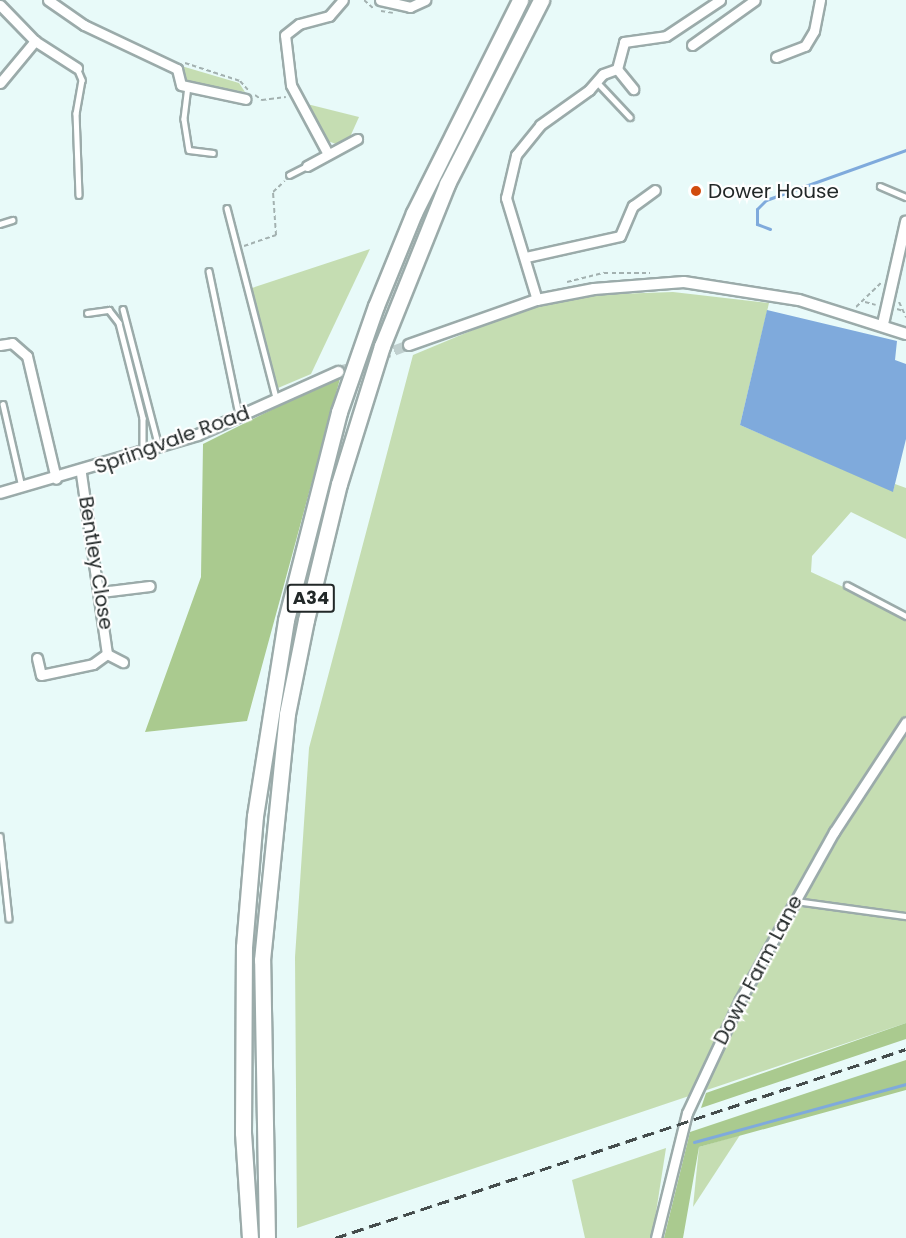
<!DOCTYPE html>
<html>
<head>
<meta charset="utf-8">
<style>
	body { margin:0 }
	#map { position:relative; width:906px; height:1238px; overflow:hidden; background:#e8faf9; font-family:Poppins,sans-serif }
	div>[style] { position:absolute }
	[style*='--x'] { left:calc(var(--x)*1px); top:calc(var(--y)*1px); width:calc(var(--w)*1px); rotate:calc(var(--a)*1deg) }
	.green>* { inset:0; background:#c5ddb2 }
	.forest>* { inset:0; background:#aaca8f }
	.water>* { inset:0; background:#7faadc }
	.stream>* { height:3px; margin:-1.5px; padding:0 1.5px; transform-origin:1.5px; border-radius:1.5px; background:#7faadc }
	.tertiary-tunnel>* { height:10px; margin-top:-5px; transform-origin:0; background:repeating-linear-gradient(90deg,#c0d0cf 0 10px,transparent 0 15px) }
	.path>* { height:2px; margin-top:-1px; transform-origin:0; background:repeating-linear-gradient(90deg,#a3b1b0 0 4.5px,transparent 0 7.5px) }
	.roads { filter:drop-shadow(2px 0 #9babaa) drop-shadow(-2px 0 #9babaa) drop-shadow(0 2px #9babaa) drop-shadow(0 -2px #9babaa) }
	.service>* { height:4.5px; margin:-2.25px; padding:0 2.25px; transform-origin:2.25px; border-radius:2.25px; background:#fff }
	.minor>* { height:9px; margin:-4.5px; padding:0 4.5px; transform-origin:4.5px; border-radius:4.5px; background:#fff }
	.tertiary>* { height:10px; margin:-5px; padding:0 5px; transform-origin:5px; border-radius:5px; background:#fff }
	.trunk>* { height:15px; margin:-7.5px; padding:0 7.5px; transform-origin:7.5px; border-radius:7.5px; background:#fff }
	.rail>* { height:3px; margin-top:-1.5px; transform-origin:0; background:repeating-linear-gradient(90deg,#454d4d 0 12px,transparent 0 18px) }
	.dots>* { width:16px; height:16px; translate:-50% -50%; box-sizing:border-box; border:3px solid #fff; border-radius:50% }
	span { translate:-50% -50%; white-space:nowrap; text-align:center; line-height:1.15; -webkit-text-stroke:4.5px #fff; paint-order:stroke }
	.shield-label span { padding:2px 4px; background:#fff; border:2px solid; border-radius:4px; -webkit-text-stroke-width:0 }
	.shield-label { font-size:18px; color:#222828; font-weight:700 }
	.poi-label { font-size:20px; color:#222828 }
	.left { translate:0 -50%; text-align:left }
	.street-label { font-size:20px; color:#222828 }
</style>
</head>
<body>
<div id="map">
	<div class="green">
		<i style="clip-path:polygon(178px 65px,239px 83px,245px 92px,181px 81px)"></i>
		<i style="clip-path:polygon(303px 103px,359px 117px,350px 137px,336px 144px,325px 140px)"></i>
		<i style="clip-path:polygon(370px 249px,311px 374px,278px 388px,252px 288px)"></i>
		<i style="clip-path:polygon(673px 292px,769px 303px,740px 425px,893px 491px,895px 484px,906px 488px,906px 539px,851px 512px,812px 556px,811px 572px,906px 616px,906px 1023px,297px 1228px,295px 957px,309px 748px,413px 355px,533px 305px,587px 295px)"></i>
		<i style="clip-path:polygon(740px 1135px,693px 1207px,699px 1147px)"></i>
		<i style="clip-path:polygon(666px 1148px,652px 1238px,585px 1238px,572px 1180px)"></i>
	</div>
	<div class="forest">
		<i style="clip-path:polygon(341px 375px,247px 721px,145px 732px,201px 577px,203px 444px)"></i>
		<i style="clip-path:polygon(906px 1023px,906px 1039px,701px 1108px,706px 1093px)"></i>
		<i style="clip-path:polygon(906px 1060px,906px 1090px,699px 1147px,683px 1238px,664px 1238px,690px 1132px)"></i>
	</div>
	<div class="water">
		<i style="clip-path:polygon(767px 310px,897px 341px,895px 360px,906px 364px,906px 439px,893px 492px,740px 425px)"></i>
	</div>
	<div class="stream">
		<i style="--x:770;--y:229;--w:14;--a:-159"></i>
		<i style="--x:757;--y:224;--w:15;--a:-90"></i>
		<i style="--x:757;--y:209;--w:13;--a:-45"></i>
		<i style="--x:766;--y:200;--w:149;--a:-19.7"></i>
		<i style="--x:694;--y:1142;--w:220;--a:-15.3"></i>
	</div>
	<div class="tertiary-tunnel">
		<i style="--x:338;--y:372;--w:76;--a:-20.8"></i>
	</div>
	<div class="path">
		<i style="--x:364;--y:0;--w:12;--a:42"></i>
		<i style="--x:381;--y:11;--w:12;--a:9"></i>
		<i style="--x:185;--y:63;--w:58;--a:18.1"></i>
		<i style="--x:240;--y:81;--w:12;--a:48"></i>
		<i style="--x:255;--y:95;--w:9;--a:36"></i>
		<i style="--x:262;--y:100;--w:24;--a:-7"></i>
		<i style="--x:244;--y:246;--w:34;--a:-19"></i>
		<i style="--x:276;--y:235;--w:43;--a:-94"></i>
		<i style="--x:273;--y:192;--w:16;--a:-43"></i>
		<i style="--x:567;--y:282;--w:38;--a:-14"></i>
		<i style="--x:604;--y:273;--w:46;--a:0"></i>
		<i style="--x:865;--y:302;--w:11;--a:15"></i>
		<i style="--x:899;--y:302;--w:17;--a:65"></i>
		<i style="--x:856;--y:307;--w:36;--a:-44"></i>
		<i style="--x:897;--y:309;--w:6;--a:18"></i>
	</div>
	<div class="roads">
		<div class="service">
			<i style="--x:77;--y:68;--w:13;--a:67"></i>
			<i style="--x:82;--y:80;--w:34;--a:100"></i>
			<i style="--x:76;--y:113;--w:82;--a:87.9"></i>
			<i style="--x:597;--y:82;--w:48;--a:46.7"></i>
			<i style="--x:188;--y:86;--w:33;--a:97"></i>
			<i style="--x:184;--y:119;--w:31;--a:81"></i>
			<i style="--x:189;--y:150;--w:24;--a:7"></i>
			<i style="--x:289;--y:175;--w:20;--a:-27"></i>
			<i style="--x:880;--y:186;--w:28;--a:23"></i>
			<i style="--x:227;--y:208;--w:196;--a:75.5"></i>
			<i style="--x:0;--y:224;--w:13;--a:-18"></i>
			<i style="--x:209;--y:271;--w:147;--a:78.2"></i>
			<i style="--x:123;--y:309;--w:143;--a:75.4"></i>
			<i style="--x:87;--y:313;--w:22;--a:-8"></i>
			<i style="--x:109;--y:310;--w:16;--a:52"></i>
			<i style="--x:119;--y:323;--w:98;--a:75.8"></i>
			<i style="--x:143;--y:418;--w:34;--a:90"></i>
			<i style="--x:3;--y:404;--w:85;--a:77.1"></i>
			<i style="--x:847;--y:585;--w:67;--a:27.7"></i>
			<i style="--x:0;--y:836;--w:83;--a:83.8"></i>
			<i style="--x:796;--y:901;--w:111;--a:7.8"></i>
		</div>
		<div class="minor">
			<i style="--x:48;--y:0;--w:44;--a:34.8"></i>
			<i style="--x:84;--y:25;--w:103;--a:25.3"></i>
			<i style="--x:177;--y:69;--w:16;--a:76"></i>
			<i style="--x:181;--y:85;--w:66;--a:12.2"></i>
			<i style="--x:380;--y:0;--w:31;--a:13"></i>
			<i style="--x:410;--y:7;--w:17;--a:-25"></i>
			<i style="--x:0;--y:5;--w:50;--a:45.8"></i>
			<i style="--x:35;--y:41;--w:50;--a:32.7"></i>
			<i style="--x:692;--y:45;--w:77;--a:-35.5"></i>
			<i style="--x:776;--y:57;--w:31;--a:-21"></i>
			<i style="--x:805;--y:46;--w:17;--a:-59"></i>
			<i style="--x:814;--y:31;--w:32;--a:-79"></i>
			<i style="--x:617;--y:69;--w:28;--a:-75"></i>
			<i style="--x:624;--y:42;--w:42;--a:-8.1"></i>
			<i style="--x:666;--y:36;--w:65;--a:-33.7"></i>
			<i style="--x:0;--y:83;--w:55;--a:-50.2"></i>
			<i style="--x:328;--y:154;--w:78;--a:-118.2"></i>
			<i style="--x:291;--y:85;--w:50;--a:-96.8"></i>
			<i style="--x:285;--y:35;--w:18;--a:-38"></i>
			<i style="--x:299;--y:24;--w:31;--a:-15"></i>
			<i style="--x:329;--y:16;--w:21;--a:-49"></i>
			<i style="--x:307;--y:166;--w:57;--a:-28.4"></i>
			<i style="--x:526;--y:257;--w:96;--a:-12.6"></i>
			<i style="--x:620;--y:236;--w:33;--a:-67"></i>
			<i style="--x:633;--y:206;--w:27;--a:-36"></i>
			<i style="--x:537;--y:300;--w:107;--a:-106.9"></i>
			<i style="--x:506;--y:198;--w:44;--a:-76.9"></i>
			<i style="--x:516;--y:155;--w:38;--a:-51"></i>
			<i style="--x:540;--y:125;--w:60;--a:-35.5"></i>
			<i style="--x:589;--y:90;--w:21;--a:-49"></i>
			<i style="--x:603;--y:74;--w:15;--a:-20"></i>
			<i style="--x:617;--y:69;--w:26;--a:51"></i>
			<i style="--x:0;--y:345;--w:12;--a:-9"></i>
			<i style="--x:12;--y:343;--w:20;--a:41"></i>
			<i style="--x:27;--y:356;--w:126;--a:76.7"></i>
			<i style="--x:101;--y:592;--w:49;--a:-7"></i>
			<i style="--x:107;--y:654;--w:18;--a:27"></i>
			<i style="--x:37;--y:658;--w:17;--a:77"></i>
			<i style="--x:41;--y:675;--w:53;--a:-11.9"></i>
			<i style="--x:93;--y:664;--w:17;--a:-36"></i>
			<i style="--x:107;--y:654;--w:183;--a:-98.2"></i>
			<i style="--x:656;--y:1238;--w:129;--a:-76.1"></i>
			<i style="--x:687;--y:1113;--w:125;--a:-64.9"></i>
			<i style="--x:740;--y:1000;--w:193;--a:-60.8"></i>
			<i style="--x:834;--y:832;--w:131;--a:-56.8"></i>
		</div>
		<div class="tertiary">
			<i style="--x:883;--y:324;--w:105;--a:-77.3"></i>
			<i style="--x:409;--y:345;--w:136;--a:-19.4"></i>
			<i style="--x:537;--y:300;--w:58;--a:-10.9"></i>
			<i style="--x:594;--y:289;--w:90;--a:-4.4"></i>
			<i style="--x:684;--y:282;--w:116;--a:8.9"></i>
			<i style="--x:799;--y:300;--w:112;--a:17.6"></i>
			<i style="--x:0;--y:493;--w:206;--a:-16.3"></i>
			<i style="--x:198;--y:435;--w:154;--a:-24.2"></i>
		</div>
		<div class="trunk">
			<i style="--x:250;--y:1238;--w:105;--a:-93.8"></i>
			<i style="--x:243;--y:1133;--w:186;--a:-89.7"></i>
			<i style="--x:244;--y:947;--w:131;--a:-85.2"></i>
			<i style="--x:255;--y:816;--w:198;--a:-81"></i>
			<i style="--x:286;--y:620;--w:215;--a:-75.7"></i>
			<i style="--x:339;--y:412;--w:112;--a:-70.8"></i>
			<i style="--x:376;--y:306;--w:100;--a:-67.8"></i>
			<i style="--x:414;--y:213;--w:238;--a:-63.5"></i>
			<i style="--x:267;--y:1238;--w:278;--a:-91"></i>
			<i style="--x:262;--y:960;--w:247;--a:-84.2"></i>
			<i style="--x:287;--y:714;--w:96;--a:-78.6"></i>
			<i style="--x:306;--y:620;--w:140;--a:-76.4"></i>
			<i style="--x:339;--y:484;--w:145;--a:-72.7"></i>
			<i style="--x:382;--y:346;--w:175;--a:-68.1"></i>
			<i style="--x:447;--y:184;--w:207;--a:-62.9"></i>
		</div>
	</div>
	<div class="rail">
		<i style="--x:335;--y:1238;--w:601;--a:-18.31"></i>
	</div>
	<div class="dots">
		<i style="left:696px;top:191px;background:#d14c0e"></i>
	</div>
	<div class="shield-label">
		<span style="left:311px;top:598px">A34</span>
	</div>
	<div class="poi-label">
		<span class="left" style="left:708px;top:191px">Dower House</span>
	</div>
	<div class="street-label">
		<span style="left:172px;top:440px;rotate:-20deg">Springvale Road</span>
		<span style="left:96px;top:563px;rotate:81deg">Bentley Close</span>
		<span style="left:758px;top:970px;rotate:-62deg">Down Farm Lane</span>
	</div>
</div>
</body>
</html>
